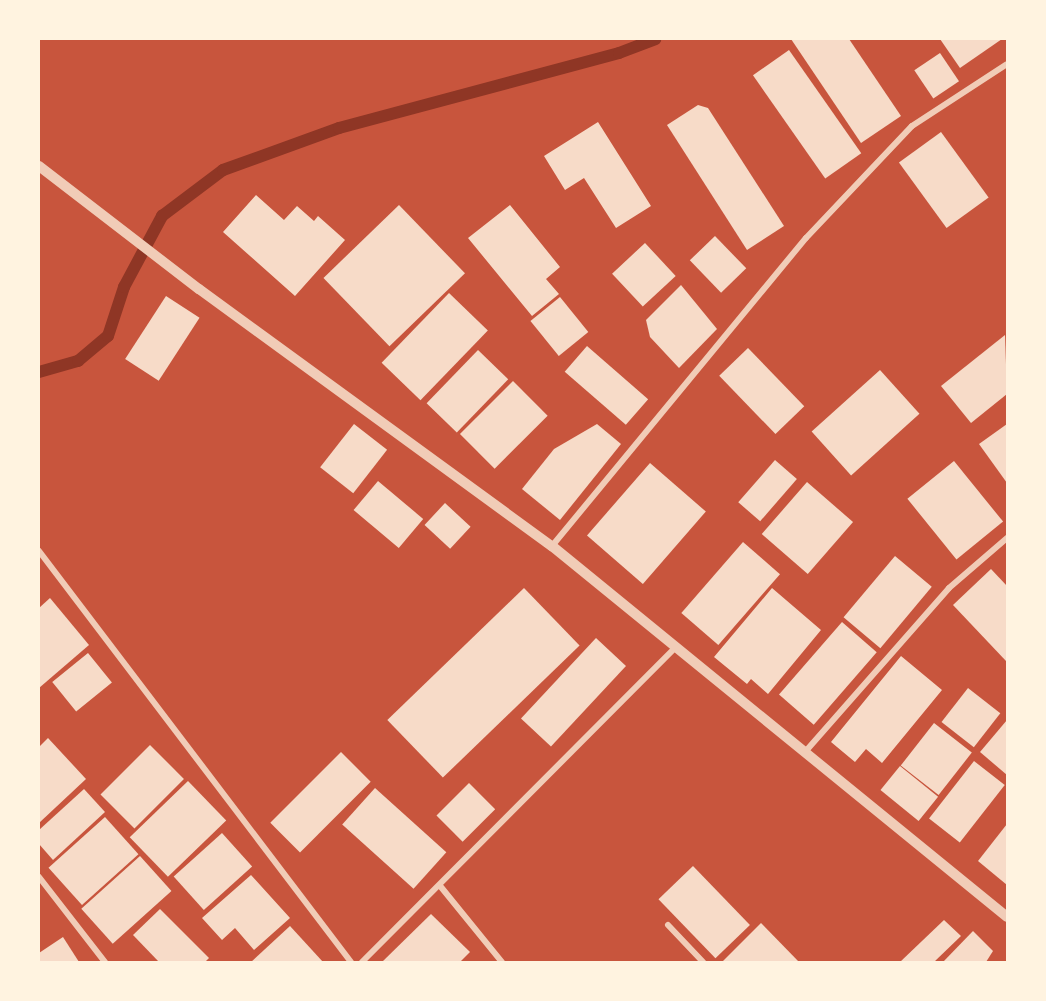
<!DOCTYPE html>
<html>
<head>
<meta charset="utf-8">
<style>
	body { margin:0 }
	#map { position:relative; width:1046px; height:1001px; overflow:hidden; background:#c8553d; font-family:Rubik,sans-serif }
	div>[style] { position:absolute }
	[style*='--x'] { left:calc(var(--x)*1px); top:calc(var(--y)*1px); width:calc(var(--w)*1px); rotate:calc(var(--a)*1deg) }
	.stream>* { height:12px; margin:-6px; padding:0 6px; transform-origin:6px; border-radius:6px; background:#8f3625 }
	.building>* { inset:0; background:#f7dbc8; transform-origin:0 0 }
	.minor>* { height:6px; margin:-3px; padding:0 3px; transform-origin:3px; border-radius:3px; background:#f1ccb7 }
	.tertiary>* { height:10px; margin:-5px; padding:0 5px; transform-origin:5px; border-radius:5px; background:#f1ccb7 }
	span { translate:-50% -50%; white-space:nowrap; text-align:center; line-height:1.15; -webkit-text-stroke:4.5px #fff3e0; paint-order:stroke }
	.frame { position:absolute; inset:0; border:40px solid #fff3e0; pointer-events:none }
</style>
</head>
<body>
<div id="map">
	<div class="stream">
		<i style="--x:39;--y:372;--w:41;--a:-15.8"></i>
		<i style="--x:78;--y:361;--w:39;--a:-40"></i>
		<i style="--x:108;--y:336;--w:52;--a:-71.9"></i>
		<i style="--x:124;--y:287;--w:81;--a:-61.8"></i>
		<i style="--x:162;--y:216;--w:76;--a:-37"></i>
		<i style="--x:223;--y:170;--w:123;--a:-19.9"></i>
		<i style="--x:339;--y:128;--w:290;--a:-15"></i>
		<i style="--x:619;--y:53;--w:39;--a:-21"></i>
	</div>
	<div class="building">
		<i style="clip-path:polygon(791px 39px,849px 39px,901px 116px,861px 143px)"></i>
		<i style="clip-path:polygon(940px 39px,1002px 39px,960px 68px)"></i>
		<i style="left:789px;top:50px;width:126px;height:44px;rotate:55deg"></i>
		<i style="left:940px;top:53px;width:34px;height:31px;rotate:56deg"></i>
		<i style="clip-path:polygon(698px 105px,708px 108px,784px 226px,747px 250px,667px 125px)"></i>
		<i style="clip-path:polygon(598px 122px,651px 206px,616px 228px,584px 178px,565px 190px,544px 156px)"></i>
		<i style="left:941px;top:132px;width:81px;height:52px;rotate:54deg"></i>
		<i style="clip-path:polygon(256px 195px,284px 220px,297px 206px,314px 221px,318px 216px,345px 240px,295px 296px,223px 232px)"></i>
		<i style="left:399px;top:205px;width:95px;height:105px;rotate:46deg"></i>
		<i style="clip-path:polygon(510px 205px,560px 267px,546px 279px,559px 294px,532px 316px,468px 238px)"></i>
		<i style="left:715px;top:236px;width:45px;height:35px;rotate:46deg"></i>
		<i style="left:645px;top:243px;width:45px;height:45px;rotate:47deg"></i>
		<i style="clip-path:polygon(681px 285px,717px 329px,679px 368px,650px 337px,646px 320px)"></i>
		<i style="left:449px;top:293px;width:54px;height:97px;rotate:44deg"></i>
		<i style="left:166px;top:296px;width:40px;height:75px;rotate:33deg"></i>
		<i style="left:560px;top:297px;width:45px;height:38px;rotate:51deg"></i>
		<i style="clip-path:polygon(1005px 335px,1007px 394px,971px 423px,941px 386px)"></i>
		<i style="left:587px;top:346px;width:81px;height:34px;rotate:41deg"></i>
		<i style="left:748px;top:348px;width:81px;height:40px;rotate:46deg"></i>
		<i style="left:478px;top:350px;width:42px;height:74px;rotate:44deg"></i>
		<i style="left:880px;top:370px;width:59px;height:92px;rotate:48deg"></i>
		<i style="left:513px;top:381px;width:49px;height:75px;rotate:45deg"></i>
		<i style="left:354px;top:424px;width:42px;height:55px;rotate:38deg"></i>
		<i style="clip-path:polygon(597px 424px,621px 444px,560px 520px,522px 489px,554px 449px)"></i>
		<i style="clip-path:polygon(1007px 424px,1007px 483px,979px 444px)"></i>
		<i style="left:775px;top:460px;width:29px;height:56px;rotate:41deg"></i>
		<i style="left:954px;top:461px;width:78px;height:60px;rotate:51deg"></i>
		<i style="left:650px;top:463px;width:74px;height:96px;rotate:41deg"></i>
		<i style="left:378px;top:481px;width:59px;height:38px;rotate:40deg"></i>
		<i style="left:807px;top:482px;width:61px;height:69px;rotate:41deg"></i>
		<i style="left:445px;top:503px;width:35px;height:30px;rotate:43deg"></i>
		<i style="left:743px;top:542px;width:49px;height:94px;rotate:41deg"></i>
		<i style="left:895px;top:556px;width:48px;height:80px;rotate:40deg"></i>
		<i style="clip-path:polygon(991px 569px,1007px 586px,1006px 661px,953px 605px)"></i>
		<i style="left:524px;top:588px;width:80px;height:190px;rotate:46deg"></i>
		<i style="clip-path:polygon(772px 588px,821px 630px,768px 694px,751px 679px,747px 684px,714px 657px)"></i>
		<i style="clip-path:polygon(50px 598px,89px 645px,39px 688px,39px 608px)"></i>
		<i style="left:842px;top:622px;width:46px;height:96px;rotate:41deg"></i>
		<i style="left:596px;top:638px;width:41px;height:110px;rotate:43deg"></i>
		<i style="left:88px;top:653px;width:38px;height:46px;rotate:51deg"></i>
		<i style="clip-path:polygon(901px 656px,942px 690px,882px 763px,866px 749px,855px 762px,831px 742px)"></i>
		<i style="left:968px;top:688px;width:41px;height:43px;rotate:38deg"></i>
		<i style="clip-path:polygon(1007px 720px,1007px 775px,980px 752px)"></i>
		<i style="left:934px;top:723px;width:48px;height:54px;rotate:38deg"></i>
		<i style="clip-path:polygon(48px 738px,86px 779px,39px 823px,39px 747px)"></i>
		<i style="left:150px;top:745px;width:48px;height:70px;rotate:45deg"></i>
		<i style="left:341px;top:752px;width:42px;height:100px;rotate:45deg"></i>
		<i style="left:974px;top:761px;width:39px;height:73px;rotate:38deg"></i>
		<i style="left:900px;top:766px;width:49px;height:31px;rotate:39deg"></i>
		<i style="left:188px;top:781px;width:55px;height:81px;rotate:46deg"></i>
		<i style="left:469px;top:783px;width:37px;height:46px;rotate:45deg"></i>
		<i style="left:375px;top:788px;width:96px;height:49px;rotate:42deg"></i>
		<i style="clip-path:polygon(84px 789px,105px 812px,53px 860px,39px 844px,39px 830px)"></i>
		<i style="left:105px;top:817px;width:50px;height:76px;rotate:48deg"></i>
		<i style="clip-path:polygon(1007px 824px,1007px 885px,978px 861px)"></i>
		<i style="left:222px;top:833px;width:45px;height:65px;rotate:48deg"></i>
		<i style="left:140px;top:856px;width:47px;height:79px;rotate:48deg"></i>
		<i style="left:693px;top:866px;width:82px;height:48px;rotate:46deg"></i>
		<i style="clip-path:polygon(251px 875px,290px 918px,254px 950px,235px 928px,222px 940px,202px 918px)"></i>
		<i style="clip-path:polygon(160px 909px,209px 958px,205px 962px,159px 962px,133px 935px)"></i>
		<i style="clip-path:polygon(431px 914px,470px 952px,460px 962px,382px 962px)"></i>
		<i style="clip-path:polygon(944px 920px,961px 936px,934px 962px,900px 962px)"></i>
		<i style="clip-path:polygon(761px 923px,799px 962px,722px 962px)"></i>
		<i style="clip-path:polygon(290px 926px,323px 962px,251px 962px)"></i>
		<i style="clip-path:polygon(973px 931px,993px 951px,986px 962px,943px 962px)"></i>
		<i style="clip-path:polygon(63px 937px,79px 962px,39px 962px,39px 953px)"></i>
	</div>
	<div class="minor">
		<i style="--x:552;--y:546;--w:399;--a:-50.5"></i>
		<i style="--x:806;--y:238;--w:154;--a:-46.6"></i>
		<i style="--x:912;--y:126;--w:113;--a:-33.1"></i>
		<i style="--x:39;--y:551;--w:516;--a:52.8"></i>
		<i style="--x:805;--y:752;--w:218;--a:-48.7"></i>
		<i style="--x:949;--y:588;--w:77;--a:-40.8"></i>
		<i style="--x:39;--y:877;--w:108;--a:52.2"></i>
		<i style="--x:441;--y:887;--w:97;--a:50.9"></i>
		<i style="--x:668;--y:925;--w:51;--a:46.6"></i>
		<i style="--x:362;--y:962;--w:442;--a:-45.1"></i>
	</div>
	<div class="tertiary">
		<i style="--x:39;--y:166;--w:202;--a:37.6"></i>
		<i style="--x:199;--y:289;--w:437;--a:36.1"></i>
		<i style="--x:552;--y:546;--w:587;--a:39.19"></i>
	</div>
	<div class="frame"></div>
</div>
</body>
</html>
